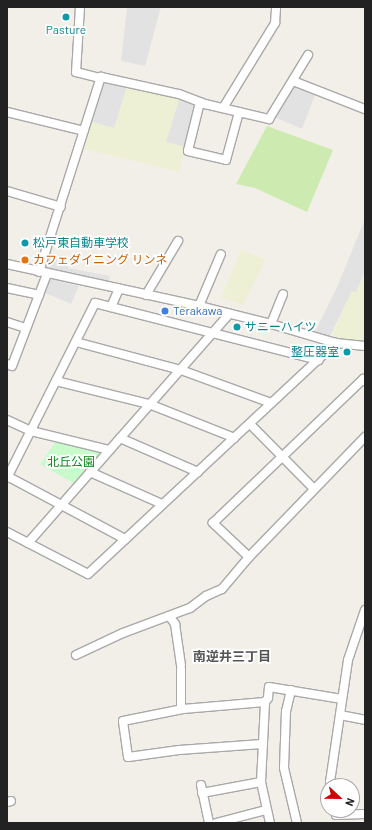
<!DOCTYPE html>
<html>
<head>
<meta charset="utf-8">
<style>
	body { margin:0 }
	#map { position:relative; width:372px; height:830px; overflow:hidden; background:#f2efe9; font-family:Barlow,"Noto Sans JP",sans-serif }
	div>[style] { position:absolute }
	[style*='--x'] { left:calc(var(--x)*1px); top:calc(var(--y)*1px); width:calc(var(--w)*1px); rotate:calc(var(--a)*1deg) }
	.farmland>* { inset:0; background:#eef0d5 }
	.grass>* { inset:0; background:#cdebb0 }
	.park>* { inset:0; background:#c8facc }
	.parking>* { inset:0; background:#e2e2e2 }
	.roads { filter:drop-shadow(1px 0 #a9a9a9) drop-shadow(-1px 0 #a9a9a9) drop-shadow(0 1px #a9a9a9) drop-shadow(0 -1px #a9a9a9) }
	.street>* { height:8px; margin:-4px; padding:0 4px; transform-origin:4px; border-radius:4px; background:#fff }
	.dots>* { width:11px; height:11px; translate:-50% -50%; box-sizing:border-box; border:2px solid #fff; border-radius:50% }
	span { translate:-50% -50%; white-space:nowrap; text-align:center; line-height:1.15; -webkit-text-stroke:3.5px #fff; paint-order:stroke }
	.culture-label { font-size:12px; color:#0d838f }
	.left { translate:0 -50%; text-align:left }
	.right { translate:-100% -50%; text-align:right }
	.food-label { font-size:12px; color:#c56008 }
	.shop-label { font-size:12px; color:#366cbe }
	.park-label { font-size:12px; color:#0c8416 }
	.neighbourhood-label { font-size:13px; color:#555; font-weight:700 }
	.frame { position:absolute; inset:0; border:8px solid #222; pointer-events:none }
	.north { position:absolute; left:320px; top:778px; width:40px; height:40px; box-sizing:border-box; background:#fff; border:1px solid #a7a7a7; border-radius:50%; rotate:112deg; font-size:11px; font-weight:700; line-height:16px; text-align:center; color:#222 }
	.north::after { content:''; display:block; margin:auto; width:14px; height:18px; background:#d40000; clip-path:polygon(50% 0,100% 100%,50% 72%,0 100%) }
</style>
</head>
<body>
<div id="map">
	<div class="farmland">
		<i style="clip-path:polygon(127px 86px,180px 99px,166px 142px,186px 146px,179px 172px,84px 149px,92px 122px,114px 128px)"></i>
		<i style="clip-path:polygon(241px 250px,266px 259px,243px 305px,221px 298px)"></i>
		<i style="clip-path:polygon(365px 271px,365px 342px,331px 337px,352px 290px,356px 292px)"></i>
	</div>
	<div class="grass">
		<i style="clip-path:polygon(267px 126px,333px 150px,307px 212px,255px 188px,236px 184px)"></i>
	</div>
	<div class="park">
		<i style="clip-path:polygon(56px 441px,101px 451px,103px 453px,75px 484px,40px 464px)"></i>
	</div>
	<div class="parking">
		<i style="clip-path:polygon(127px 7px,161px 7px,145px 66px,121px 61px)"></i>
		<i style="clip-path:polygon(108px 81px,127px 86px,114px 128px,92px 122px,103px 84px)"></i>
		<i style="clip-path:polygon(296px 86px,315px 95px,302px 129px,274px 117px,292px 88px)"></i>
		<i style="clip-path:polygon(179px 100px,193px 104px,195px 109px,186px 147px,166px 142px)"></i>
		<i style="clip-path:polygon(365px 219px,365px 271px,356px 292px,352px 291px,329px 338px,314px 334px,338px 285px)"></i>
		<i style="clip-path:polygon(49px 257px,69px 262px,68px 268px,110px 276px,108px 284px,49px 272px,46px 267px)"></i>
		<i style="clip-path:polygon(49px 278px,79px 286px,71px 304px,43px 292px)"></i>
	</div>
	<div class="roads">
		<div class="street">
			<i style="--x:80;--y:7;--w:65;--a:93.5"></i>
			<i style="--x:76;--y:72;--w:25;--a:14"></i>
			<i style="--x:293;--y:81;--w:77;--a:21.3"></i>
			<i style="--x:200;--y:102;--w:50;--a:103.8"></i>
			<i style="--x:188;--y:151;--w:39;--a:13"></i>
			<i style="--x:226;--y:160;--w:50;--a:-74.8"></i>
			<i style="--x:223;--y:108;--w:100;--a:-58.5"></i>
			<i style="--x:275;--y:23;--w:16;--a:-86"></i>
			<i style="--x:7;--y:112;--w:79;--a:13.9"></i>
			<i style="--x:7;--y:191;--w:56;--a:16.5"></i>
			<i style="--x:7;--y:264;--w:197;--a:12.3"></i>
			<i style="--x:199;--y:306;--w:74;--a:14"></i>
			<i style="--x:271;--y:324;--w:68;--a:16.3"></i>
			<i style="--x:336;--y:343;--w:29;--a:6"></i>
			<i style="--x:39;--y:272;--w:205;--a:-72.4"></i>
			<i style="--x:101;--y:77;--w:80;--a:12.3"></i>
			<i style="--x:179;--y:94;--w:28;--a:21"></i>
			<i style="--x:205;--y:104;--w:66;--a:13.2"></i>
			<i style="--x:269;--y:119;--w:75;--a:-58.6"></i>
			<i style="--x:7;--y:288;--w:33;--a:12"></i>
			<i style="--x:146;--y:295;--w:63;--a:-59.3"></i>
			<i style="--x:199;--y:306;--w:56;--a:-67.1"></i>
			<i style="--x:111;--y:307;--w:20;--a:-66"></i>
			<i style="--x:7;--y:322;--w:20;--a:18"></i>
			<i style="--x:271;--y:324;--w:32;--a:-68"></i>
			<i style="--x:76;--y:342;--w:109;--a:14.9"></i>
			<i style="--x:181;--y:370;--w:96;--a:20.1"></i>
			<i style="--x:7;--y:364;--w:5;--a:22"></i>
			<i style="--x:12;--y:366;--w:98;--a:-69.2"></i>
			<i style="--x:56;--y:381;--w:96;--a:13.9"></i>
			<i style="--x:149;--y:404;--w:92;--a:21.6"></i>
			<i style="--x:7;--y:420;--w:26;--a:25"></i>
			<i style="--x:31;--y:431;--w:80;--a:13.7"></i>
			<i style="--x:250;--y:424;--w:91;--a:45.4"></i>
			<i style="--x:120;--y:438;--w:85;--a:23.6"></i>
			<i style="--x:90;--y:472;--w:79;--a:24"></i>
			<i style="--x:7;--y:476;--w:134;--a:28.1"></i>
			<i style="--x:7;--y:478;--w:196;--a:-63.3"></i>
			<i style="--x:95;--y:303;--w:231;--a:14.3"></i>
			<i style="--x:7;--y:532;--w:91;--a:27.4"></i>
			<i style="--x:88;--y:574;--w:339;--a:-43"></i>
			<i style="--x:28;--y:543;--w:305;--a:-48.7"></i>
			<i style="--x:249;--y:557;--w:50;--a:-136.6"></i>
			<i style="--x:213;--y:523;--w:208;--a:-43.8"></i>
			<i style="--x:363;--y:379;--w:3;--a:45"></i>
			<i style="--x:170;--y:617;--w:9;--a:54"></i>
			<i style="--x:175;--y:624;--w:41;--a:81.7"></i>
			<i style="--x:76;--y:655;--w:52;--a:-25.1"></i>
			<i style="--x:123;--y:633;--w:72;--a:-20.5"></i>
			<i style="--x:190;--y:608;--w:20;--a:-37"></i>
			<i style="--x:206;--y:596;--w:17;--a:-24"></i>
			<i style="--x:222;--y:589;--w:42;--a:-49.8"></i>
			<i style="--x:249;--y:557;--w:167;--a:-46"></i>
			<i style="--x:291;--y:690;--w:22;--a:103"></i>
			<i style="--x:286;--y:711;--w:57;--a:92"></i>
			<i style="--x:284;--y:768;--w:57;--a:76.7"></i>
			<i style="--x:181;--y:709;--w:40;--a:-90"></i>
			<i style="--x:340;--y:715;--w:25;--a:11"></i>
			<i style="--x:262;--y:744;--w:83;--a:175.9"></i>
			<i style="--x:179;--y:750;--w:51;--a:172.2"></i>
			<i style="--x:128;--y:757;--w:36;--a:-98"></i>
			<i style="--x:123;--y:721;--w:61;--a:-11.3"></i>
			<i style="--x:183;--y:709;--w:82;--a:-4.9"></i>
			<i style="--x:201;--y:785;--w:39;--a:78"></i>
			<i style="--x:330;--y:786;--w:4;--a:-90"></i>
			<i style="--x:330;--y:782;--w:123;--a:-81.6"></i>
			<i style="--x:348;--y:660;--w:53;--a:-71.2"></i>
			<i style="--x:202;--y:793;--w:60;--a:-10.6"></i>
			<i style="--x:7;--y:802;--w:4;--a:-14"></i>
			<i style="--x:336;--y:815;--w:29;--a:-2"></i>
			<i style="--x:216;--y:823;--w:52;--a:-14.6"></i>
			<i style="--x:270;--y:823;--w:42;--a:-102.4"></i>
			<i style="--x:261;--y:782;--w:80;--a:-87.1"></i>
			<i style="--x:265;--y:702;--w:5;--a:-53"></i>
			<i style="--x:268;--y:698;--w:11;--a:-85"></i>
			<i style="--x:269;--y:687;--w:74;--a:9.3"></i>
		</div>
	</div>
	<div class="dots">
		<i style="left:66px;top:17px;background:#0f9aa8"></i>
		<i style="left:25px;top:243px;background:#0f9aa8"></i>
		<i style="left:25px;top:260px;background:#e8710a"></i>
		<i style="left:165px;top:311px;background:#3f7fe0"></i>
		<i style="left:237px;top:327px;background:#0f9aa8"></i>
		<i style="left:347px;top:352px;background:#0f9aa8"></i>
	</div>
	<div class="culture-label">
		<span style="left:66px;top:30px">Pasture</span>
		<span class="left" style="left:33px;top:243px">松戸東自動車学校</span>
		<span class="left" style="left:245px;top:327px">サニーハイツ</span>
		<span class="right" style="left:339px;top:352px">整圧器室</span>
	</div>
	<div class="food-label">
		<span class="left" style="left:33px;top:260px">カフェダイニング リンネ</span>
	</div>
	<div class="shop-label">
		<span class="left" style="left:173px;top:311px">Terakawa</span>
	</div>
	<div class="park-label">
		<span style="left:71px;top:462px">北丘公園</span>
	</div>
	<div class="neighbourhood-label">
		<span style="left:232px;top:656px">南逆井三丁目</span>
	</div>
	<div class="frame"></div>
	<div class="north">N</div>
</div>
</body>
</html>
